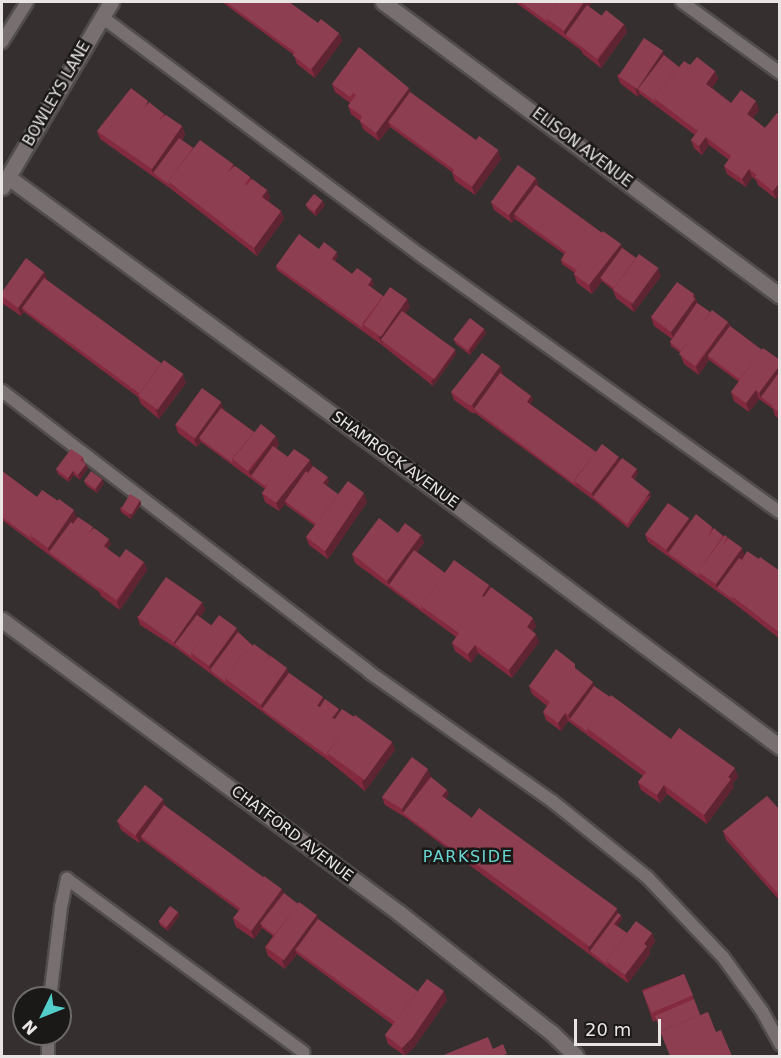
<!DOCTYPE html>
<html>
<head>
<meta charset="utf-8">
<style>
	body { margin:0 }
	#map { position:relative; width:781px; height:1058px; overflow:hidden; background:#362f30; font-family:"DejaVu Sans",sans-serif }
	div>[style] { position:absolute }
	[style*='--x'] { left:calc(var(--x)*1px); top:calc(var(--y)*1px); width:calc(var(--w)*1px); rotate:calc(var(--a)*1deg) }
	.roads { filter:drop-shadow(2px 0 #524d4d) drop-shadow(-2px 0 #524d4d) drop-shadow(0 2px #524d4d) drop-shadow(0 -2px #524d4d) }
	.service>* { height:12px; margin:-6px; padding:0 6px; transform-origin:6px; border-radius:6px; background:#787070 }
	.minor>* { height:15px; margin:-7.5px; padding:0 7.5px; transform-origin:7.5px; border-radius:7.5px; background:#787070 }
	.wall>* { inset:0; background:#832a3f }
	.shaded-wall>* { inset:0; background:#5f2432; transform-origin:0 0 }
	.building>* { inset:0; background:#8e3e51; transform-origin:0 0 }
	span { translate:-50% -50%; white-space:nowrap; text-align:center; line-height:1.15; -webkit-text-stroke:5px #1b1818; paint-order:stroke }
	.street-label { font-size:15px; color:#e9e5e5 }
	.neighbourhood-label { font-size:16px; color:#6ad6d2; letter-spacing:1.5px }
	.frame { position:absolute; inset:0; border:3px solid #e9e5e5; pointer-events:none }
	.north { position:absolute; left:12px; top:986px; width:60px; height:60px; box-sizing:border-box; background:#1b1818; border:2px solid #6d6a6a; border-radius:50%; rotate:227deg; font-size:16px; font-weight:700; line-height:24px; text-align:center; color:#e9e5e5 }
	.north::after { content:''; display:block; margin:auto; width:21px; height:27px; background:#53cdc9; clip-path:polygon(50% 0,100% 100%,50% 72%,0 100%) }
	.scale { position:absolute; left:574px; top:1019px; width:87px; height:27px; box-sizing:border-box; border:3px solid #e9e5e5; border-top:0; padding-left:8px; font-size:18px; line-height:21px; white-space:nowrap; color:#e9e5e5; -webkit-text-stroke:4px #1b1818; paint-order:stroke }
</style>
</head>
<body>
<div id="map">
	<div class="roads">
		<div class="service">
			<i style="--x:682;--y:2;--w:121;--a:35.9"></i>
			<i style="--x:102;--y:17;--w:396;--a:36.8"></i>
			<i style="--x:419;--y:254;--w:444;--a:35.6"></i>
			<i style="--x:2;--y:42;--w:47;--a:-58"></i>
			<i style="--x:2;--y:391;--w:462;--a:37.4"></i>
			<i style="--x:369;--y:672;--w:224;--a:35.2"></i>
			<i style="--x:552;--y:801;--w:122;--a:38.7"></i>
			<i style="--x:647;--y:877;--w:110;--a:46.5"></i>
			<i style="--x:723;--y:957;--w:67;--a:54.2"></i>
			<i style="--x:762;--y:1011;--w:38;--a:61"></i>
			<i style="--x:50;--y:998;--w:92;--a:-83.1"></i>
			<i style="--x:61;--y:907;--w:29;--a:-78"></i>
			<i style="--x:67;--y:879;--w:293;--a:36.2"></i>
			<i style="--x:48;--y:1056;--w:22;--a:-90"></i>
		</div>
		<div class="minor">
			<i style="--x:383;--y:2;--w:494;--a:36.5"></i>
			<i style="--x:8;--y:177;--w:523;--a:36.21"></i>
			<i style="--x:430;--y:486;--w:437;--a:36.7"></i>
			<i style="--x:2;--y:187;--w:215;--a:-59.5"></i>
			<i style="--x:2;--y:620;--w:492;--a:36.4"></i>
			<i style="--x:398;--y:912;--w:196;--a:38.2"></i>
			<i style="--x:552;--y:1033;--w:33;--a:44"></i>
		</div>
	</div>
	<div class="wall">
		<i style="clip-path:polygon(222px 2px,289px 2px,318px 23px,339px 33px,342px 41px,315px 78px,297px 64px,294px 55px)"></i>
		<i style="clip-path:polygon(515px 2px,592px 2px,589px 7px,602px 16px,624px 24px,627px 32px,601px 68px,583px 54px,581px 50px)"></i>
		<i style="clip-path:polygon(664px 55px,679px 67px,690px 65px,715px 71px,718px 79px,712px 88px,731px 103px,759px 110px,753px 118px,765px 128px,780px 115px,780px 195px,776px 199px,758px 185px,756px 180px,752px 177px,746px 187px,727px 174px,724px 166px,729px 160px,709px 145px,702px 155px,694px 148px,691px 140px,695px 135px,640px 94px,638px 97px,620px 83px,617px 75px)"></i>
		<i style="clip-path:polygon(332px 84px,410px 92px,501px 159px,475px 195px,455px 181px,452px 172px,390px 127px,379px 141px,363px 129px,360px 121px,351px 114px,348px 106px,350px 103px,335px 92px)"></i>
		<i style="clip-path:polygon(149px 103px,164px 114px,165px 115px,182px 126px,185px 135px,182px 140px,193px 148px,233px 164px,234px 167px,250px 177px,251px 180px,267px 190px,270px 198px,268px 201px,281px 211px,284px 219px,257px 256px,171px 189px,100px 139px,97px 131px)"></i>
		<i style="clip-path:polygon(536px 178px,539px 187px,661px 276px,634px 312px,616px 298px,613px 290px,602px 281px,592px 294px,577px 283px,574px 274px,575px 273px,562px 264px,561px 260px,564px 254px,515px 219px,512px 223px,494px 210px,491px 202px)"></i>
		<i style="clip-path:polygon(306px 205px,325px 205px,316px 216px,308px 209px)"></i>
		<i style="clip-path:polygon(319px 249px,338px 256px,335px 261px,352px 274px,374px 284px,371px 287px,383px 296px,407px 299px,410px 307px,405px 313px,456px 354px,433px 386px,382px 345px,277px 270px,276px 266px)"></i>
		<i style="clip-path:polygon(44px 272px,47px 280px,186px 383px,159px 419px,141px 404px,138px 397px,24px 312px,21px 316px,2px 303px,2px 292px)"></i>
		<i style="clip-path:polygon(694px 294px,697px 303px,710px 312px,728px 322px,730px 326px,762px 350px,780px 360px,780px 419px,775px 416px,773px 409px,759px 399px,749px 412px,734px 401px,731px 392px,739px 382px,709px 360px,699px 375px,684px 364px,681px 356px,682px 354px,671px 346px,670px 342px,672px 339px,654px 326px,651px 317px)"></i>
		<i style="clip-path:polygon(484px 329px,486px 333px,470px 355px,456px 344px,454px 340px)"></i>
		<i style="clip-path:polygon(500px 366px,503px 375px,531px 396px,533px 400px,530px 404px,596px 452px,620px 461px,638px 473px,634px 480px,651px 496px,628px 528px,595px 501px,475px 413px,472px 413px,454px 400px,451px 392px)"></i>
		<i style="clip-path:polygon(224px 410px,254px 432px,279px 444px,276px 449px,288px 457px,312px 467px,329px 481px,326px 486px,338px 494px,367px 502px,328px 559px,309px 545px,306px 537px,315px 526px,286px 505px,286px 503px,279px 511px,265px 502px,262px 493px,265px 489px,201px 442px,197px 447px,178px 433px,175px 424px)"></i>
		<i style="clip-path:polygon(83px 457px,84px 462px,88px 468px,80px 480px,74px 475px,69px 482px,58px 474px,56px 469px)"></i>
		<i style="clip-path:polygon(2px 471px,37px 497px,77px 518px,93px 529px,111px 544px,107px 549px,120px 558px,144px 562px,147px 570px,120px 610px,101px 596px,99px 592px,2px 520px)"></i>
		<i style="clip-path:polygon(84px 481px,104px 483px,97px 493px,86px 485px)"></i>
		<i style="clip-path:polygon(140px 500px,141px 504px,131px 519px,121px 512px,120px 508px)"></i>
		<i style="clip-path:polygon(689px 518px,690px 522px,712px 527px,713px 529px,723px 536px,727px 537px,728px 538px,742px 548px,744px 555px,759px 559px,780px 571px,780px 639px,735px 604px,648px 542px,645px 534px)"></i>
		<i style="clip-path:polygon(398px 533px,421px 535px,424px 543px,417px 552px,445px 573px,489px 585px,490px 588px,536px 626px,532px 631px,539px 642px,512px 678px,478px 653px,471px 663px,455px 651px,452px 643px,456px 637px,355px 563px,352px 554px)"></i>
		<i style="clip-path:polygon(202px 602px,205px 610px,200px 617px,212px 626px,238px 632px,253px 646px,270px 656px,289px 673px,340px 712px,354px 717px,392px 742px,395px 750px,365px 791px,330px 762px,176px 648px,140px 625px,137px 616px)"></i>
		<i style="clip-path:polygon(577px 670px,594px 686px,671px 739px,738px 777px,732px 784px,734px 787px,707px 824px,667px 794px,660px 803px,641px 790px,638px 782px,643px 776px,568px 721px,561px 731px,546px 720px,543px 712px,547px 706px,532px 694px,529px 686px)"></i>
		<i style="clip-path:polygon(431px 777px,449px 794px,445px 799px,472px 818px,618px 913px,622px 919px,617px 926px,627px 933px,652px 933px,655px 942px,649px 950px,650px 954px,628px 983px,405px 817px,385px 805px,382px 797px)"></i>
		<i style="clip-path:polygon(166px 807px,298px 904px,317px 915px,318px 919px,417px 992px,447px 1000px,415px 1046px,405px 1056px,388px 1044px,385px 1035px,393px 1025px,297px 954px,285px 969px,268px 956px,265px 947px,273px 936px,262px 928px,254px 939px,236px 927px,233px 918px,239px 911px,142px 840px,139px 843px,121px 830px,118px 822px)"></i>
		<i style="clip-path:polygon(780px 810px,780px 901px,726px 840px,723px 831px)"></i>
		<i style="clip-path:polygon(178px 912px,179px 916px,168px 931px,160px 925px,159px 921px)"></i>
		<i style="clip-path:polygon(684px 974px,700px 1015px,716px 1032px,732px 1056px,656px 1020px,653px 1022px,642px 990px)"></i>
	</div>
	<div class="shaded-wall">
		<i style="clip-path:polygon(584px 2px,592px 2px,568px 37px,565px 35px,564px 31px)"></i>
		<i style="clip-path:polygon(624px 24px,627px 32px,601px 68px,598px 60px)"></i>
		<i style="clip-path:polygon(339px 33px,342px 41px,315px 78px,312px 69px)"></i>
		<i style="clip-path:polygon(663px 51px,666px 59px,638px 89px,640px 94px,638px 97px,635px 88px)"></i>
		<i style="clip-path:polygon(715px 71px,718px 79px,709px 92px,706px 84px)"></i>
		<i style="clip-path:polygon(409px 88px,412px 96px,388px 122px,390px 127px,379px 141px,376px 133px)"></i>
		<i style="clip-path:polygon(756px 101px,759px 110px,750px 122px,747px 114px)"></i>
		<i style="clip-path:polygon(182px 126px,185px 135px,156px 175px,153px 173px,152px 169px)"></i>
		<i style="clip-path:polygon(706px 137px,709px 145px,702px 155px,699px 146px)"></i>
		<i style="clip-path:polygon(498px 150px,501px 159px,475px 195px,472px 187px)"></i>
		<i style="clip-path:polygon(749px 169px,752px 177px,746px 187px,742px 179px)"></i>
		<i style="clip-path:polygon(536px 178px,539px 186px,517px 217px,514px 214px,515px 219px,512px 223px,509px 215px)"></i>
		<i style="clip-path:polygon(780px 182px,780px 195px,776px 199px,773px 191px)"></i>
		<i style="clip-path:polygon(267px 190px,270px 198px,265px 205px,262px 197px)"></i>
		<i style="clip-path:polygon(323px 201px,325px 205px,316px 216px,315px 211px)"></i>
		<i style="clip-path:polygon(281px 211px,284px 219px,257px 256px,254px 248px)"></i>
		<i style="clip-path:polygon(621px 244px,624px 253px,601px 278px,602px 281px,592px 294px,589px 285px)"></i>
		<i style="clip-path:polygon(337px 252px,338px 256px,333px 263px,332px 259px)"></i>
		<i style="clip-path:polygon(658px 268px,661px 276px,634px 312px,631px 304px)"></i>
		<i style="clip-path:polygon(44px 272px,47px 280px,22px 308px,24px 312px,21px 316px,18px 308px)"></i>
		<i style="clip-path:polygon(372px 279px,374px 284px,369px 289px,368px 285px)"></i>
		<i style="clip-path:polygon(694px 294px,697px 302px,674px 340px,671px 332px)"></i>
		<i style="clip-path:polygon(407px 299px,410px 307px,383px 343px,380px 340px,379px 336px)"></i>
		<i style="clip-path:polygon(728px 322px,731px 331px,708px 356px,709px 360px,699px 375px,696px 367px)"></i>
		<i style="clip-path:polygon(484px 329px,486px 333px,470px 355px,469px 351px)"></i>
		<i style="clip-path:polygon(688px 342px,689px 346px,683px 355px,681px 351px)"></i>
		<i style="clip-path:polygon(455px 350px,456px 354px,433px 386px,431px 382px)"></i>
		<i style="clip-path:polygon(780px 365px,780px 377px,761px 397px,762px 401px,759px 393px)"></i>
		<i style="clip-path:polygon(500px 366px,503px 374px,477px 411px,474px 409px,472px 405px)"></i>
		<i style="clip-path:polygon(183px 374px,186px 383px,159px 419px,156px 410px)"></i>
		<i style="clip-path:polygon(756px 390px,759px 399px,749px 412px,746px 403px)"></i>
		<i style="clip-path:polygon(531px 396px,533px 400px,528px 406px,527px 402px)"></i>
		<i style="clip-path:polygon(221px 402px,224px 410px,202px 440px,199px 438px,201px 442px,197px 447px,194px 439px)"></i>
		<i style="clip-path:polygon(276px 436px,279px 444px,254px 478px,251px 476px,249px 472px)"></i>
		<i style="clip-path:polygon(619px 457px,622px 465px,593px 497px,592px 493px)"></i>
		<i style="clip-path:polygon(310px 460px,313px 469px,285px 501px,286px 503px,279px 511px,276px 503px)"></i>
		<i style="clip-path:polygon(86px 464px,88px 468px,80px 480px,78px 475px)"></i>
		<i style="clip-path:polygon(637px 469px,638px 473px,632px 482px,631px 477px)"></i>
		<i style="clip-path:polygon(73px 471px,74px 475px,69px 482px,68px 478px)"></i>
		<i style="clip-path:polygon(328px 477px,329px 481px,324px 488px,323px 483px)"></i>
		<i style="clip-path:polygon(102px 479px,104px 483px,97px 493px,95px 489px)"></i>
		<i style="left:650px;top:492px;width:4px;height:39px;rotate:76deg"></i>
		<i style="clip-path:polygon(364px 493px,367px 502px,328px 559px,325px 551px)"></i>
		<i style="clip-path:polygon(140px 500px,141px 504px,131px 519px,129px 515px)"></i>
		<i style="clip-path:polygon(74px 510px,77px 519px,49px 552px,51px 556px,48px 548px)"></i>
		<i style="clip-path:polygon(689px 518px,692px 526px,668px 553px,667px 549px)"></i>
		<i style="clip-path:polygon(421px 535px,424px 543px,392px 587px,389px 585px,387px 581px)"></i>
		<i style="clip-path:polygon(109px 539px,111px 544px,106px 551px,104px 546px)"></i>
		<i style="clip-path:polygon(742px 548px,745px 556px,717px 588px,716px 584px)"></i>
		<i style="clip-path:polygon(144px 562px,147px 570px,120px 610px,117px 602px)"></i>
		<i style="clip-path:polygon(489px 585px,492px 594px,485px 604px,482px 596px)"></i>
		<i style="clip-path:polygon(202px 602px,205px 610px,178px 646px,175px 644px,173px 640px)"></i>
		<i style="clip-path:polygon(533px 618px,536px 626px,530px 635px,527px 627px)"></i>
		<i style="clip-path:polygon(237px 628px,240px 637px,210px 670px,212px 674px,209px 666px)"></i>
		<i style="clip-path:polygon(536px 634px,539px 642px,512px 678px,509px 670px)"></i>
		<i style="clip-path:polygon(475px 645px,478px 653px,471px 663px,468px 654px)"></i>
		<i style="clip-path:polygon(287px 668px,290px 676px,262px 709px,264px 713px,261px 705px)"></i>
		<i style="clip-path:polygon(593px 682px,596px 690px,570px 719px,568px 715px)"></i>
		<i style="clip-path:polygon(323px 697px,325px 701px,319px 710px,317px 706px)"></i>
		<i style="clip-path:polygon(339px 709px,340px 713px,334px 722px,332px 718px)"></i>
		<i style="clip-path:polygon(565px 713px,568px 721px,561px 731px,558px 723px)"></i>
		<i style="clip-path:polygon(392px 742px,395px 750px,365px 791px,362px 782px)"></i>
		<i style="clip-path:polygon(735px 768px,738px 777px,732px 784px,734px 787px,707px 824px,704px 815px,728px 777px)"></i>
		<i style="clip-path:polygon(428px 769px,431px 777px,403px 813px,402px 809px)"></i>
		<i style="clip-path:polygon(664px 785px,667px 794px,660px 803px,657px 795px)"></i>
		<i style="clip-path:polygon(447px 790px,449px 794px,444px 801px,442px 796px)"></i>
		<i style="clip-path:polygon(163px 799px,166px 807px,141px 836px,142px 840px,139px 843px,136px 835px)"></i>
		<i style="clip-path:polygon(282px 889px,285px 898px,261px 924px,262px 928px,254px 939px,251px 931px)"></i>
		<i style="clip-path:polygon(617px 909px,619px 917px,621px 915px,622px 919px,616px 928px,590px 951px,591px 956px,588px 947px)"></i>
		<i style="clip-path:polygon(178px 912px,179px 916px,168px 931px,166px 927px)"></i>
		<i style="clip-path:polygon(317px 915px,320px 923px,295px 949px,297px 954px,285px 969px,282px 960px)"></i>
		<i style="clip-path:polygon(652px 933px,655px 942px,649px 950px,650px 954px,628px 983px,625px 975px,644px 944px)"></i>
		<i style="clip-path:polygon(444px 991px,447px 1000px,415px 1046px,405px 1056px,402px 1048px)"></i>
	</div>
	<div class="building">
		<i style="clip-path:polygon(226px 2px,289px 2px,318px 23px,296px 53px)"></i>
		<i style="clip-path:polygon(520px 2px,558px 2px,546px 18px,548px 22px)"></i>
		<i style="clip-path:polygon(558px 2px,584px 2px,564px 31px,546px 18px)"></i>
		<i style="left:587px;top:5px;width:19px;height:37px;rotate:36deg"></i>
		<i style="left:606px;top:10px;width:23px;height:44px;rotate:38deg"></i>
		<i style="left:321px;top:19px;width:23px;height:46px;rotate:38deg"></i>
		<i style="left:644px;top:38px;width:23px;height:46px;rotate:34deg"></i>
		<i style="clip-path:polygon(359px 47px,409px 88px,376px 133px,360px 121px,362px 116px,348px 106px,356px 95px,353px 93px,350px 97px,332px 84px)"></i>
		<i style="clip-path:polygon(664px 55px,679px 67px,654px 98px,656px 102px,638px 89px)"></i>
		<i style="clip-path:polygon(697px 57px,715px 71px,706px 84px,731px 103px,741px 90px,756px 101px,747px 114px,765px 128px,777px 113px,780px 115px,780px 182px,773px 191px,755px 177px,757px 175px,749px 169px,742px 179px,724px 166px,731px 156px,706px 137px,699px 146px,691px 140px,698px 131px,654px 98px,684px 61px,690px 65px)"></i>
		<i style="clip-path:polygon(131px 88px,148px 101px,144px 109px,149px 102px,164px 114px,159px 120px,166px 115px,182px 126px,152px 169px,97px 131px)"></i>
		<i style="left:410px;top:92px;width:82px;height:37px;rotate:36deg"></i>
		<i style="left:479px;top:136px;width:24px;height:45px;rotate:36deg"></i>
		<i style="clip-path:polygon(179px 138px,193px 148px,168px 181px,170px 185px,153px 173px)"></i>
		<i style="clip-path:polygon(200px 140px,233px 164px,228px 172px,235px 166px,250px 177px,245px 184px,247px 185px,252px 179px,267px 190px,262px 197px,281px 211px,254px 248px,168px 181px)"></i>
		<i style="left:518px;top:165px;width:22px;height:46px;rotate:36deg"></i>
		<i style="clip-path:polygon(536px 185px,602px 233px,577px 270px,561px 260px,566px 252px,514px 214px)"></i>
		<i style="left:314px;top:194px;width:11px;height:14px;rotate:38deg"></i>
		<i style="clip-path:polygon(603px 231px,621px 244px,589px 285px,574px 274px)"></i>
		<i style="clip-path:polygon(299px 234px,319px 249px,324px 242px,337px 252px,332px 259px,352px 274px,357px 268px,372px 279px,368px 285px,383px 296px,362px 324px,363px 328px,276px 266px)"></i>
		<i style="left:622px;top:248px;width:17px;height:37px;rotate:36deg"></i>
		<i style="left:639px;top:254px;width:24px;height:44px;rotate:36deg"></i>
		<i style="clip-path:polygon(26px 258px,44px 272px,18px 308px,2px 296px,2px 292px)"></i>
		<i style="left:44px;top:278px;width:145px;height:37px;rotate:36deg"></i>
		<i style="clip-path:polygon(677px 282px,694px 294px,693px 296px,695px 299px,671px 332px,651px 317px)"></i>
		<i style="left:390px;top:287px;width:21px;height:46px;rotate:35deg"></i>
		<i style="clip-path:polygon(697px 303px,710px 312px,689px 343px,688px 342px,681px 351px,670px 342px)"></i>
		<i style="left:712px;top:310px;width:20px;height:55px;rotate:37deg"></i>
		<i style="left:402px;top:311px;width:66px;height:36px;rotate:36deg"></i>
		<i style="left:470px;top:318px;width:18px;height:27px;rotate:38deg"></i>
		<i style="left:730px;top:326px;width:40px;height:37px;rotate:37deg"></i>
		<i style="clip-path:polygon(763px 348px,780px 360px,780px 365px,759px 393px,756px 390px,746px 403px,731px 392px)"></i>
		<i style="clip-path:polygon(482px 353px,500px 366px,472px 405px,469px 405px,451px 392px)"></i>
		<i style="left:164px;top:360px;width:24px;height:44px;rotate:36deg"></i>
		<i style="clip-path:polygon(780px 371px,780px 398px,773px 406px,761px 397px)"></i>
		<i style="clip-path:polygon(500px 373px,531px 396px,527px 402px,596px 452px,574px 480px,575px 484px,474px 409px)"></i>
		<i style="left:202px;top:388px;width:24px;height:45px;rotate:36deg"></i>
		<i style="clip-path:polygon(780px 398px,780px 413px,772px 407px)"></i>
		<i style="clip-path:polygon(221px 408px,254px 432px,232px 459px,233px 463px,199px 438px)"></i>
		<i style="left:261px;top:424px;width:19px;height:45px;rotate:39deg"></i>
		<i style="left:602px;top:444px;width:21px;height:46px;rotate:37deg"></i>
		<i style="clip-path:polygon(273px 446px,288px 457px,266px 484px,267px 487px,251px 476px)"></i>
		<i style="clip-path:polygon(71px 449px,83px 457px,80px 460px,86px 464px,78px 475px,73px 471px,68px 478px,56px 469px)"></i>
		<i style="clip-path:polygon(294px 449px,310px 460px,276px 503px,262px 493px,268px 485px,266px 484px)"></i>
		<i style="clip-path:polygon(622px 458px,637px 469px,631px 477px,650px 492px,627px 524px,593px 497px)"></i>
		<i style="clip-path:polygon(313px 466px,328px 477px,323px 483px,338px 494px,316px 524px,285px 501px,306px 471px,308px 473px)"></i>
		<i style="clip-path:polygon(2px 471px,37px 497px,42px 490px,58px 501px,30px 535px,32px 539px,2px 517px)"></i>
		<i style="left:91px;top:471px;width:14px;height:12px;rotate:36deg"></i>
		<i style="clip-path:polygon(348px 481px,364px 493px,325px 551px,306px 537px)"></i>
		<i style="left:130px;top:494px;width:12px;height:17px;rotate:31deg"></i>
		<i style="clip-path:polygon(59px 499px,74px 510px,48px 548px,30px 535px)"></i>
		<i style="left:668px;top:503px;width:26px;height:39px;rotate:36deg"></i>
		<i style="clip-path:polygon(696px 514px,712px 527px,708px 537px,714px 528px,723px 536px,698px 572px,700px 576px,668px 553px)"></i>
		<i style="clip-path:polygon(78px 517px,93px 527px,88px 534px,94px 528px,109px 539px,104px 546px,120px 558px,98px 588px,49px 552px,71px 522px,73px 524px)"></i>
		<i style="clip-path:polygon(379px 518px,398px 533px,405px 523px,421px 535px,387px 581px,352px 554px)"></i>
		<i style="clip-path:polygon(725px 535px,727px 537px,723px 545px,728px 538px,742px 548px,716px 584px,698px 572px)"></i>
		<i style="left:126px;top:549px;width:22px;height:47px;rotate:36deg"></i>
		<i style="clip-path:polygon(414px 550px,445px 573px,421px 606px,423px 610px,389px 585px)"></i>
		<i style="clip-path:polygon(747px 551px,759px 559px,732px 596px,734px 600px,717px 588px,739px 558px,742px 560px)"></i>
		<i style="clip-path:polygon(760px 557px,780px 571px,780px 633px,732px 596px)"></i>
		<i style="clip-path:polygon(454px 560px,489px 585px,482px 596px,484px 597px,491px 587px,533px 618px,527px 627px,536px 634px,509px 670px,475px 645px,468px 654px,452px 643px,459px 633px,421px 606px)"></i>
		<i style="left:166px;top:577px;width:44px;height:49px;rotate:35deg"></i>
		<i style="clip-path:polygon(197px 615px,212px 626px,191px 653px,192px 657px,175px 644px)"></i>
		<i style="left:219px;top:615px;width:22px;height:47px;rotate:36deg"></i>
		<i style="clip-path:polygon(238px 632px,253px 646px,248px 652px,245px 651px,225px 678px,226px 682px,210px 670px)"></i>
		<i style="clip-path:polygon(254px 644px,270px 656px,264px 663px,271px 656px,287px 668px,261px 705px,225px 678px,245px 651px,248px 652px)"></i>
		<i style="clip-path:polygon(556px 649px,575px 664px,575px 668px,593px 682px,568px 715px,565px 713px,558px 723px,543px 712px,550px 702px,529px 686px)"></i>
		<i style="clip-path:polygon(289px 673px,323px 697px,317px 706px,320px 707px,325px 699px,339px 709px,332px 718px,335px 719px,342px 709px,354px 717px,327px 753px,329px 757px,262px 709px)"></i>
		<i style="clip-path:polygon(594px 686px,610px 697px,587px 728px,588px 732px,570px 719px)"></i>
		<i style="clip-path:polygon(611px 695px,671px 739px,679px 728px,735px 768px,728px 777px,731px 779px,704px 815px,664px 785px,657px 795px,638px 782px,646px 772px,587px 728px)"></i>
		<i style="left:355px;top:715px;width:46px;height:47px;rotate:36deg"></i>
		<i style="clip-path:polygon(412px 757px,428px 769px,402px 809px,382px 797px)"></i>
		<i style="clip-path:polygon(431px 777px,447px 790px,442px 796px,472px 818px,452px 846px,453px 850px,403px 813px)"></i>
		<i style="left:145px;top:785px;width:23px;height:46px;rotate:38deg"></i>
		<i style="clip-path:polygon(767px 796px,780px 810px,780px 896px,723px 831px)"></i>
		<i style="left:164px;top:805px;width:123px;height:39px;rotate:36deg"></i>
		<i style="left:479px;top:808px;width:171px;height:47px;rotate:36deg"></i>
		<i style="left:264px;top:876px;width:22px;height:52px;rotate:36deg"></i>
		<i style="left:284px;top:893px;width:18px;height:39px;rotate:38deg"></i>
		<i style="left:299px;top:902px;width:22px;height:56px;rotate:36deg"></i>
		<i style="left:170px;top:906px;width:10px;height:19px;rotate:37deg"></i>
		<i style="clip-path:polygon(618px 913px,621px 915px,614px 924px,627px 933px,606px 961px,608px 965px,590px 951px)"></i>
		<i style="left:318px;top:919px;width:123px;height:38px;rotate:36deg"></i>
		<i style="clip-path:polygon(636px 921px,652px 933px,644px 944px,647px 946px,625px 975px,606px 961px)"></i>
		<i style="left:684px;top:974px;width:23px;height:45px;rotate:67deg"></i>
		<i style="clip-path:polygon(427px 979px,444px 991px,412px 1038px,402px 1048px,385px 1035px)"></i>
		<i style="clip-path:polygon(694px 999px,700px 1015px,660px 1031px,662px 1035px,655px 1016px)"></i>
		<i style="clip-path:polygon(708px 1012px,716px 1032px,721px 1030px,732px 1056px,670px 1056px,660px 1031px)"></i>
		<i style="clip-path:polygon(488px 1037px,493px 1049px,503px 1044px,507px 1054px,500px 1056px,441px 1056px)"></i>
	</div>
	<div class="street-label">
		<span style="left:57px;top:94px;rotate:-60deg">BOWLEYS LANE</span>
		<span style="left:582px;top:148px;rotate:37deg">ELISON AVENUE</span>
		<span style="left:395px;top:460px;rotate:36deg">SHAMROCK AVENUE</span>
		<span style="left:292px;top:834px;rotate:37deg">CHATFORD AVENUE</span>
	</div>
	<div class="neighbourhood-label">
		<span style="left:468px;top:857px">PARKSIDE</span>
	</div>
	<div class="frame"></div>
	<div class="north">N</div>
	<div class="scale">20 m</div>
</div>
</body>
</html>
